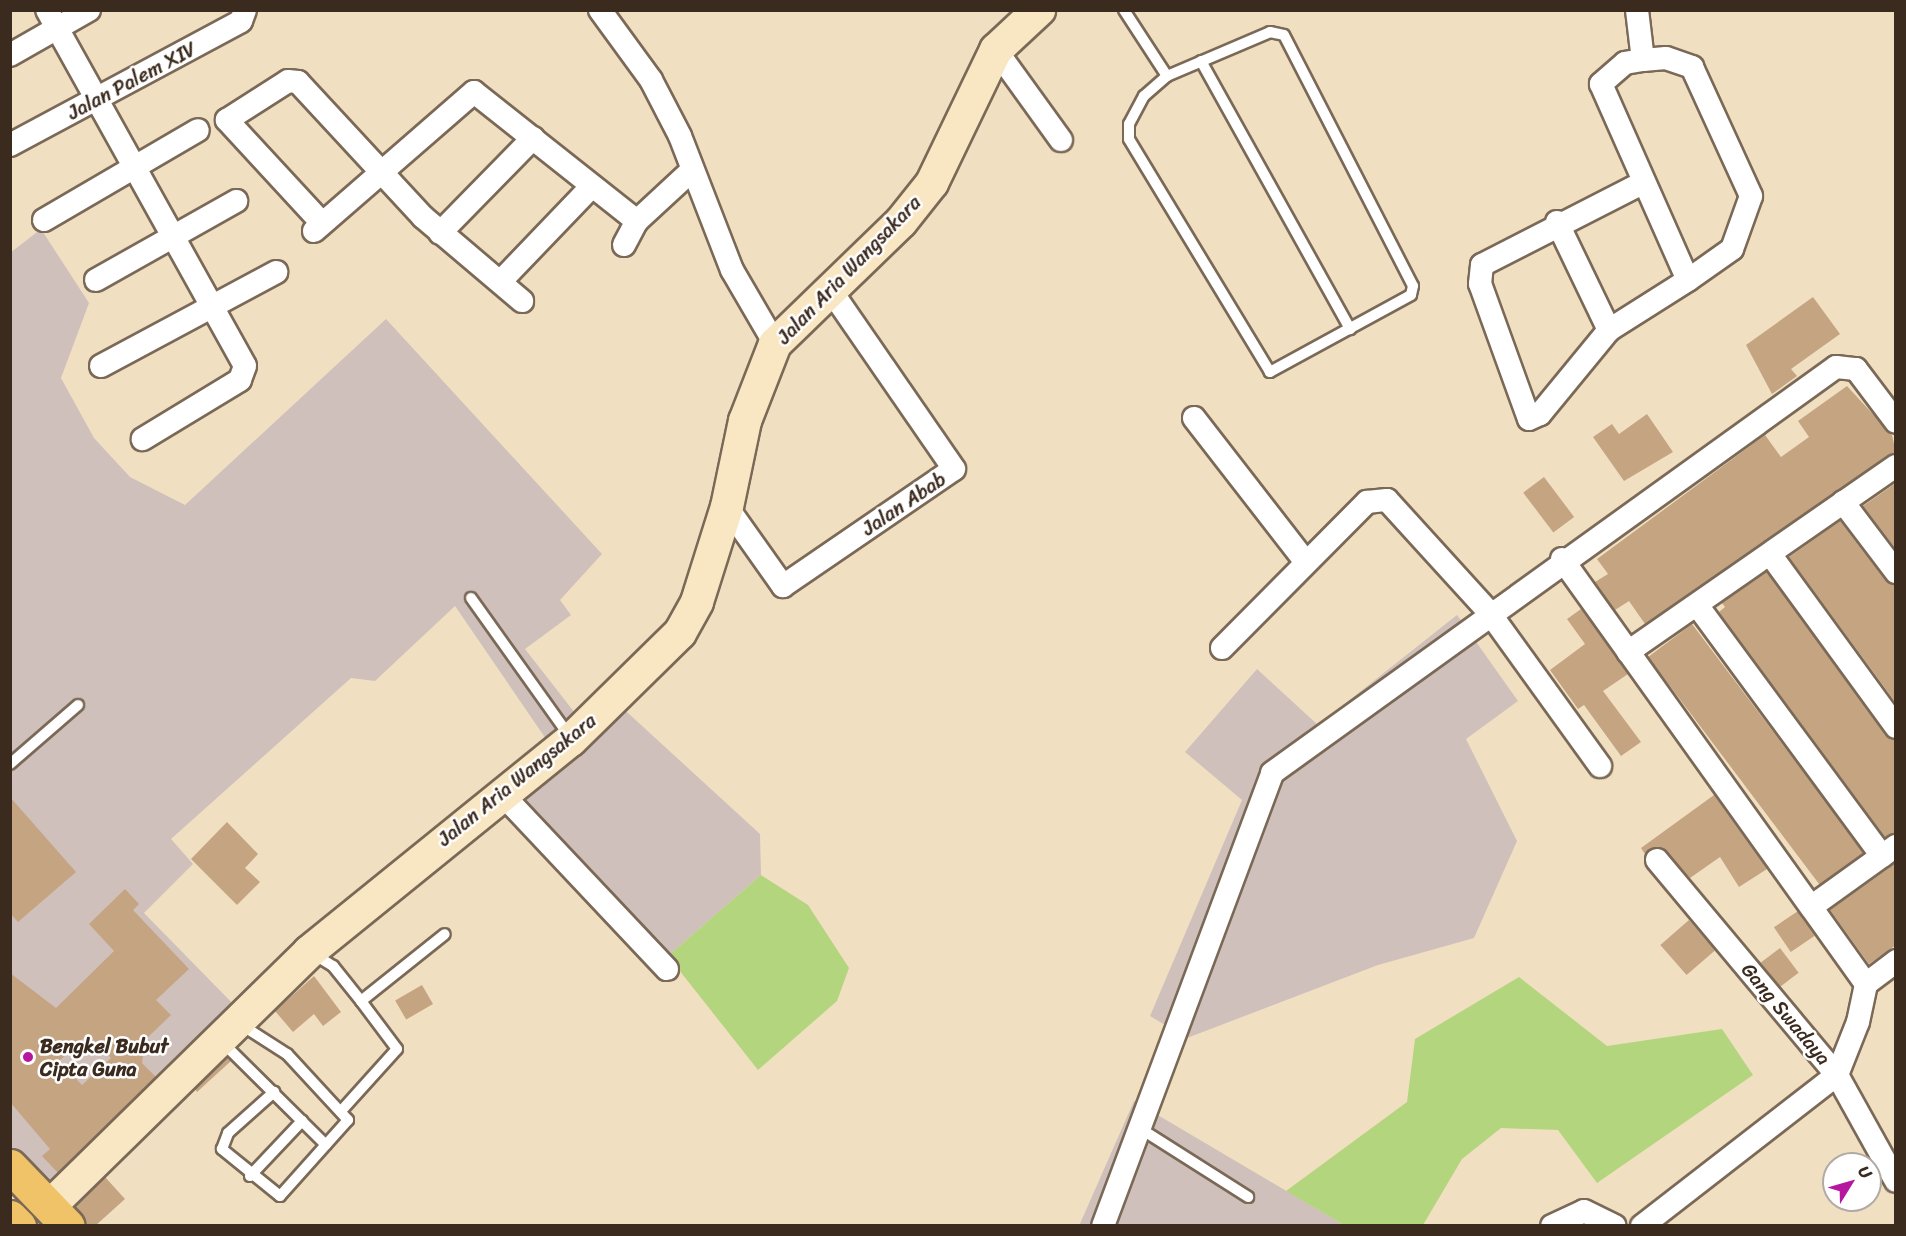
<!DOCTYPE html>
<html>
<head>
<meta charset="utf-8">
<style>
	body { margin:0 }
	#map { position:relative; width:1906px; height:1236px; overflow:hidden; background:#f1dfc2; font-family:Sriracha,sans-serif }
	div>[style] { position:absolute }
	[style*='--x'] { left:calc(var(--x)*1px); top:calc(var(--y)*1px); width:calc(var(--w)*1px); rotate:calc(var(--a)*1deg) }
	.industrial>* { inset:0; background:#cfc0bb }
	.green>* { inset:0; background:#b3d57d }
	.building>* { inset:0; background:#c5a482; transform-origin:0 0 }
	.roads { filter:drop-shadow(2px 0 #7b6957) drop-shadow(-2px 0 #7b6957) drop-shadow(0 2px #7b6957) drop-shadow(0 -2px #7b6957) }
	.lane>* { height:10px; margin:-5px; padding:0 5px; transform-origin:5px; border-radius:5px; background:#fff }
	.street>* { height:22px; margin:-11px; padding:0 11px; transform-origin:11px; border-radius:11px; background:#fff }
	.secondary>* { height:32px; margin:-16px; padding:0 16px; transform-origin:16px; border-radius:16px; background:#f9e7c3 }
	.highway>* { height:33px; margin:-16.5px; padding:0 16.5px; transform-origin:16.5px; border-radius:16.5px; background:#f1c369 }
	.dots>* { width:16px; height:16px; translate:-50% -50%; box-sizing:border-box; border:3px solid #fff; border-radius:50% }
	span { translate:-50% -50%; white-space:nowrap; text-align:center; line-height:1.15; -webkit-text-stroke:5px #fff; paint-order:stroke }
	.street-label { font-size:20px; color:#3b2a1e }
	.poi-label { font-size:20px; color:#3b2a1e; font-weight:700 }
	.left { translate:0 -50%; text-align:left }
	.frame { position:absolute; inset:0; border:12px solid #3b2a1e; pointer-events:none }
	.north { position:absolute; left:1822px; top:1152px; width:60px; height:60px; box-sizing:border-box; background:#fff; border:2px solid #b1aaa5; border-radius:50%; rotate:53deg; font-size:16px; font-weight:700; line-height:24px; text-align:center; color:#3b2a1e }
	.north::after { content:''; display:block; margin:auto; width:21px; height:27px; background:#b5179e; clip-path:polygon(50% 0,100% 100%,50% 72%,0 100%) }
</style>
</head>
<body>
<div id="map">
	<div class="industrial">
		<i style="clip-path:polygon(41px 229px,89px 303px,61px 378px,94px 438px,130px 477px,185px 505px,386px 319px,602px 554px,560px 600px,571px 615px,525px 649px,589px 731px,616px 702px,760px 834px,761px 875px,668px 956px,511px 791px,557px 755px,455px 606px,375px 681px,351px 678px,171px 839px,193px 864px,144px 913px,242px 1013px,51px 1200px,10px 1158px,10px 253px)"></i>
		<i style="clip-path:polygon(1457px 615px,1518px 701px,1466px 739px,1517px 841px,1474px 938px,1378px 965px,1187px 1038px,1150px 1016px,1242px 800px,1185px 752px,1257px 669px,1318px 725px)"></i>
		<i style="clip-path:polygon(1134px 1101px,1344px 1225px,1079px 1226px)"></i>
	</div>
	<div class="green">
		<i style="clip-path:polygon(761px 875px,808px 905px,849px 968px,837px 1001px,758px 1070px,668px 956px)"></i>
		<i style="clip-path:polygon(1519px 977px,1607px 1046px,1722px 1029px,1753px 1075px,1597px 1183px,1558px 1130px,1501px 1128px,1462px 1159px,1423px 1225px,1344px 1225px,1286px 1191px,1407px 1102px,1415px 1039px)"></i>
	</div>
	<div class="building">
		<i style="clip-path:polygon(1813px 297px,1840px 334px,1791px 369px,1797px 376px,1772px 394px,1746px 345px)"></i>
		<i style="clip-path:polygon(1847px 386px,1892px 435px,1896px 453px,1645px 624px,1629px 601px,1615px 610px,1595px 582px,1608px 574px,1597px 559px,1765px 435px,1781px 457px,1809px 437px,1798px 421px)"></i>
		<i style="clip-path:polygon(1647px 414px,1673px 452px,1624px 481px,1593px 437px,1612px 424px,1619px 434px)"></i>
		<i style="left:1544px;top:477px;width:50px;height:26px;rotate:53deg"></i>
		<i style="clip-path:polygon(1896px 483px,1896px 549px,1863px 506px)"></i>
		<i style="clip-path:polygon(1840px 521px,1885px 580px,1896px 585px,1896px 703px,1789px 557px)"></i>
		<i style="clip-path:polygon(1767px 572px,1885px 735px,1896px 740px,1896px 833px,1885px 837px,1719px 612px,1725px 607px,1722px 603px)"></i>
		<i style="clip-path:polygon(1581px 609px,1628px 674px,1603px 691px,1641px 742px,1621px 756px,1584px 705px,1578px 709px,1550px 670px,1585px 644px,1567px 619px)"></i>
		<i style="left:1692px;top:624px;width:286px;height:55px;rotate:53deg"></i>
		<i style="clip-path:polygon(1714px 795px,1767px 869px,1739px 887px,1720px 857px,1690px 878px,1662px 848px,1645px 854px,1641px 848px)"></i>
		<i style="clip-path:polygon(10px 797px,76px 872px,18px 922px,10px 913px)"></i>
		<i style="clip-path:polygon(227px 822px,258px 854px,245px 868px,260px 882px,237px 905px,191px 859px)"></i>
		<i style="clip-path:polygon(1896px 863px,1896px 945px,1869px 964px,1830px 910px)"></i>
		<i style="clip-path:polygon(evenodd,125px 889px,139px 904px,133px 910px,189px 969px,156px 1000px,171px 1015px,145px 1040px,142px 1063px,156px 1077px,58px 1173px,42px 1156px,50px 1149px,10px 1102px,10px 973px,56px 1008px,114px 951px,89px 924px,125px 889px,88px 1034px,111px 1058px,82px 1085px,59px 1061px,88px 1034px)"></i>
		<i style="left:1798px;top:911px;width:30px;height:29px;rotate:56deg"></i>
		<i style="left:1689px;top:920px;width:40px;height:38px;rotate:49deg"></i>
		<i style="left:1780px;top:948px;width:31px;height:24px;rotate:53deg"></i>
		<i style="clip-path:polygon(314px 976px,341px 1012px,323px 1026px,314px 1014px,293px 1032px,275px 1011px)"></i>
		<i style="left:422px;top:985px;width:22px;height:31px;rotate:60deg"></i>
		<i style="clip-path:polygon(227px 1058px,231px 1061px,197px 1092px,195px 1089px)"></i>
		<i style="clip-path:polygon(105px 1177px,125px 1199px,95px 1226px,88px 1226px,75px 1206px)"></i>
	</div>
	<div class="roads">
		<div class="lane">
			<i style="--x:1124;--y:10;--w:79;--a:56.9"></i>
			<i style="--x:1167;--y:76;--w:112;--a:-23.1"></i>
			<i style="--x:1270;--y:32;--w:14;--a:12"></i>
			<i style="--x:1284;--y:35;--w:282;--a:62.8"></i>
			<i style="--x:1413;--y:286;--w:9;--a:103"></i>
			<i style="--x:1411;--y:295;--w:161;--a:151.4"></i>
			<i style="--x:1270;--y:372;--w:272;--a:-121.2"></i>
			<i style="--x:1129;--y:139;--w:15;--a:-90"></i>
			<i style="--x:1129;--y:124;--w:32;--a:-62"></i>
			<i style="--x:1144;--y:96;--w:30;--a:-41"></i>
			<i style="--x:1201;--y:61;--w:307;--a:60.9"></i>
			<i style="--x:471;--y:598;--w:171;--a:54.5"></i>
			<i style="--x:10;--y:764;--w:90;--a:-40.9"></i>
			<i style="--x:312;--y:953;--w:25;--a:32"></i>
			<i style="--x:333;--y:966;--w:45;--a:51.3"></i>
			<i style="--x:361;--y:1001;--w:107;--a:-38.6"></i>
			<i style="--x:240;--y:1024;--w:56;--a:32.6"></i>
			<i style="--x:287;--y:1054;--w:90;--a:47.3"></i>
			<i style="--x:348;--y:1120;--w:102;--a:131.8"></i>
			<i style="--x:280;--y:1196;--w:75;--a:-141"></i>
			<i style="--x:222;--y:1149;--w:17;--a:-69"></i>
			<i style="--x:228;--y:1133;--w:62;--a:-41.7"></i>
			<i style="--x:222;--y:1042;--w:146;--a:44.7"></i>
			<i style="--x:342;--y:1110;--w:82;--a:-48"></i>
			<i style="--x:397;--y:1049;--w:60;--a:-126.9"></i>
			<i style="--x:1141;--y:1129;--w:127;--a:32.4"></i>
			<i style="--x:250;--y:1176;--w:76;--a:-46.6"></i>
		</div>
		<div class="street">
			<i style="--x:47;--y:10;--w:407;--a:60.9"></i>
			<i style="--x:245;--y:366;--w:15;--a:110"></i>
			<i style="--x:240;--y:380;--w:114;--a:148.7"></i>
			<i style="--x:600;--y:10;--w:87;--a:53.9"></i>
			<i style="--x:651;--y:80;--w:63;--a:62.6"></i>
			<i style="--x:680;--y:136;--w:144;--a:68.8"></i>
			<i style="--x:732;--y:270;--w:86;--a:59.8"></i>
			<i style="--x:1637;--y:10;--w:50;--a:83.2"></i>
			<i style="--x:1643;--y:60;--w:18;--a:171"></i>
			<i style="--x:1625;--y:63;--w:32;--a:139"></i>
			<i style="--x:1601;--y:84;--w:214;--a:66.1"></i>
			<i style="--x:1688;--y:280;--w:93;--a:147.7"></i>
			<i style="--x:1609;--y:330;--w:109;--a:129.4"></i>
			<i style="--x:1540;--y:414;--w:12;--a:156"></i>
			<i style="--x:1529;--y:419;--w:144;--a:-109.9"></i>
			<i style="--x:1480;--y:284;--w:19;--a:-84"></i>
			<i style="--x:1482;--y:265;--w:182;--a:-27.1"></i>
			<i style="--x:996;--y:50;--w:111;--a:54.2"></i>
			<i style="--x:10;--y:55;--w:91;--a:-29.7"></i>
			<i style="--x:1643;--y:60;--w:23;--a:-5"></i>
			<i style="--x:1666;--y:58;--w:28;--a:19"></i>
			<i style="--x:1692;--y:67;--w:142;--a:65.4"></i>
			<i style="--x:1751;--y:196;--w:56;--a:109.7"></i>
			<i style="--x:1732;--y:249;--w:54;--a:144.8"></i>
			<i style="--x:10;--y:145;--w:262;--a:-28.2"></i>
			<i style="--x:241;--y:21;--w:12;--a:-70"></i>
			<i style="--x:44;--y:220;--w:178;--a:-30.3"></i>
			<i style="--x:321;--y:222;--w:139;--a:-132.7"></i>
			<i style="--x:227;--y:120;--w:72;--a:-32.6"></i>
			<i style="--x:288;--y:81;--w:10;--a:6"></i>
			<i style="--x:298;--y:82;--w:184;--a:47.2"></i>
			<i style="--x:423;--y:217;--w:130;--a:40.3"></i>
			<i style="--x:1557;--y:222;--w:120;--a:64.3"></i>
			<i style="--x:314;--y:231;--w:212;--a:-41"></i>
			<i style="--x:474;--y:92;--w:208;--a:38.4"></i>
			<i style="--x:440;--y:233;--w:133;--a:-45.6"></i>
			<i style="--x:624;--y:245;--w:27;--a:-62"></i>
			<i style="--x:637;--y:221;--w:72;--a:-42.8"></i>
			<i style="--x:96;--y:280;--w:161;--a:-29.4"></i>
			<i style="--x:501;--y:281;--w:130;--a:-46.2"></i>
			<i style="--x:101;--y:366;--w:199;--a:-28.2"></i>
			<i style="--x:1194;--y:418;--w:181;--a:52.2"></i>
			<i style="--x:1843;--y:502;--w:88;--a:52.9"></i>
			<i style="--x:727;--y:507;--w:97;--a:54.7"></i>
			<i style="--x:783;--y:586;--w:207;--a:-34.4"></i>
			<i style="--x:954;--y:469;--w:219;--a:-124.6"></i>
			<i style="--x:1770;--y:554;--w:214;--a:53.9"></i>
			<i style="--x:1562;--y:559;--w:523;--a:54.42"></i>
			<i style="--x:1866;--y:984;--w:38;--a:-37"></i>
			<i style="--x:1697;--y:605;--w:312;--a:53.6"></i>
			<i style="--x:1222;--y:648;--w:206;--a:-45.2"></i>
			<i style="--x:1367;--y:502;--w:20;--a:-6"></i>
			<i style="--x:1387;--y:500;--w:151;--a:47.7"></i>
			<i style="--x:1489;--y:612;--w:190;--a:54.2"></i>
			<i style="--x:1628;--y:652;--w:326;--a:-34.8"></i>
			<i style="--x:501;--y:793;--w:242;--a:46.7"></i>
			<i style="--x:1657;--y:860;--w:280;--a:50.1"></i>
			<i style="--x:1837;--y:1075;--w:121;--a:60.9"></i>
			<i style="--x:1811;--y:907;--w:105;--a:-35.7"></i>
			<i style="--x:1103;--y:1226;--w:483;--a:-69.5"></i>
			<i style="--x:1272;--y:773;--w:695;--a:-35.75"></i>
			<i style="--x:1836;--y:367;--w:20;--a:6"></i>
			<i style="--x:1856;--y:369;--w:66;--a:53"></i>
			<i style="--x:1552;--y:1226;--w:35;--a:-25"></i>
			<i style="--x:1584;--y:1211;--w:34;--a:26"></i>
			<i style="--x:1642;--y:1226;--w:247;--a:-37.8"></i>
			<i style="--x:1837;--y:1075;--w:57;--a:-68.4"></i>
			<i style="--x:1858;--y:1022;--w:39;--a:-78"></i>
		</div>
		<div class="secondary">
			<i style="--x:50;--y:1206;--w:363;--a:-44.4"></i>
			<i style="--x:309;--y:952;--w:337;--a:-39"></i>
			<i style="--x:571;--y:740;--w:153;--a:-44.5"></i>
			<i style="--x:680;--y:633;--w:35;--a:-61"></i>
			<i style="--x:697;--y:602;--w:100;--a:-72.5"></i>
			<i style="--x:727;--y:507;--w:88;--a:-78.2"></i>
			<i style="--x:745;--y:421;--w:83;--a:-68.7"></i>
			<i style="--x:775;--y:344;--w:175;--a:-44.1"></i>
			<i style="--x:901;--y:222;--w:50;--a:-51.5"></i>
			<i style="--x:932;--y:183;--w:148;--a:-64.3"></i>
			<i style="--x:996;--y:50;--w:59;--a:-42.9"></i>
		</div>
		<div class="highway">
			<i style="--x:10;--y:1166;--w:83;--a:46"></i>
			<i style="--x:10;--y:1217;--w:13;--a:45"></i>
		</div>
	</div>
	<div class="dots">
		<i style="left:28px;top:1057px;background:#b5179e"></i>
	</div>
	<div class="street-label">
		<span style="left:132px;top:81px;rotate:-28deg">Jalan Palem XIV</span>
		<span style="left:849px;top:270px;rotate:-46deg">Jalan Aria Wangsakara</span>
		<span style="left:904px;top:504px;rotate:-34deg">Jalan Abab</span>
		<span style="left:517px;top:780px;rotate:-39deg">Jalan Aria Wangsakara</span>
		<span style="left:1786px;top:1014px;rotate:50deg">Gang Swadaya</span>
	</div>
	<div class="poi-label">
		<span class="left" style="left:40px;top:1058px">Bengkel Bubut<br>Cipta Guna</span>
	</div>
	<div class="frame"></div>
	<div class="north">U</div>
</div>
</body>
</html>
